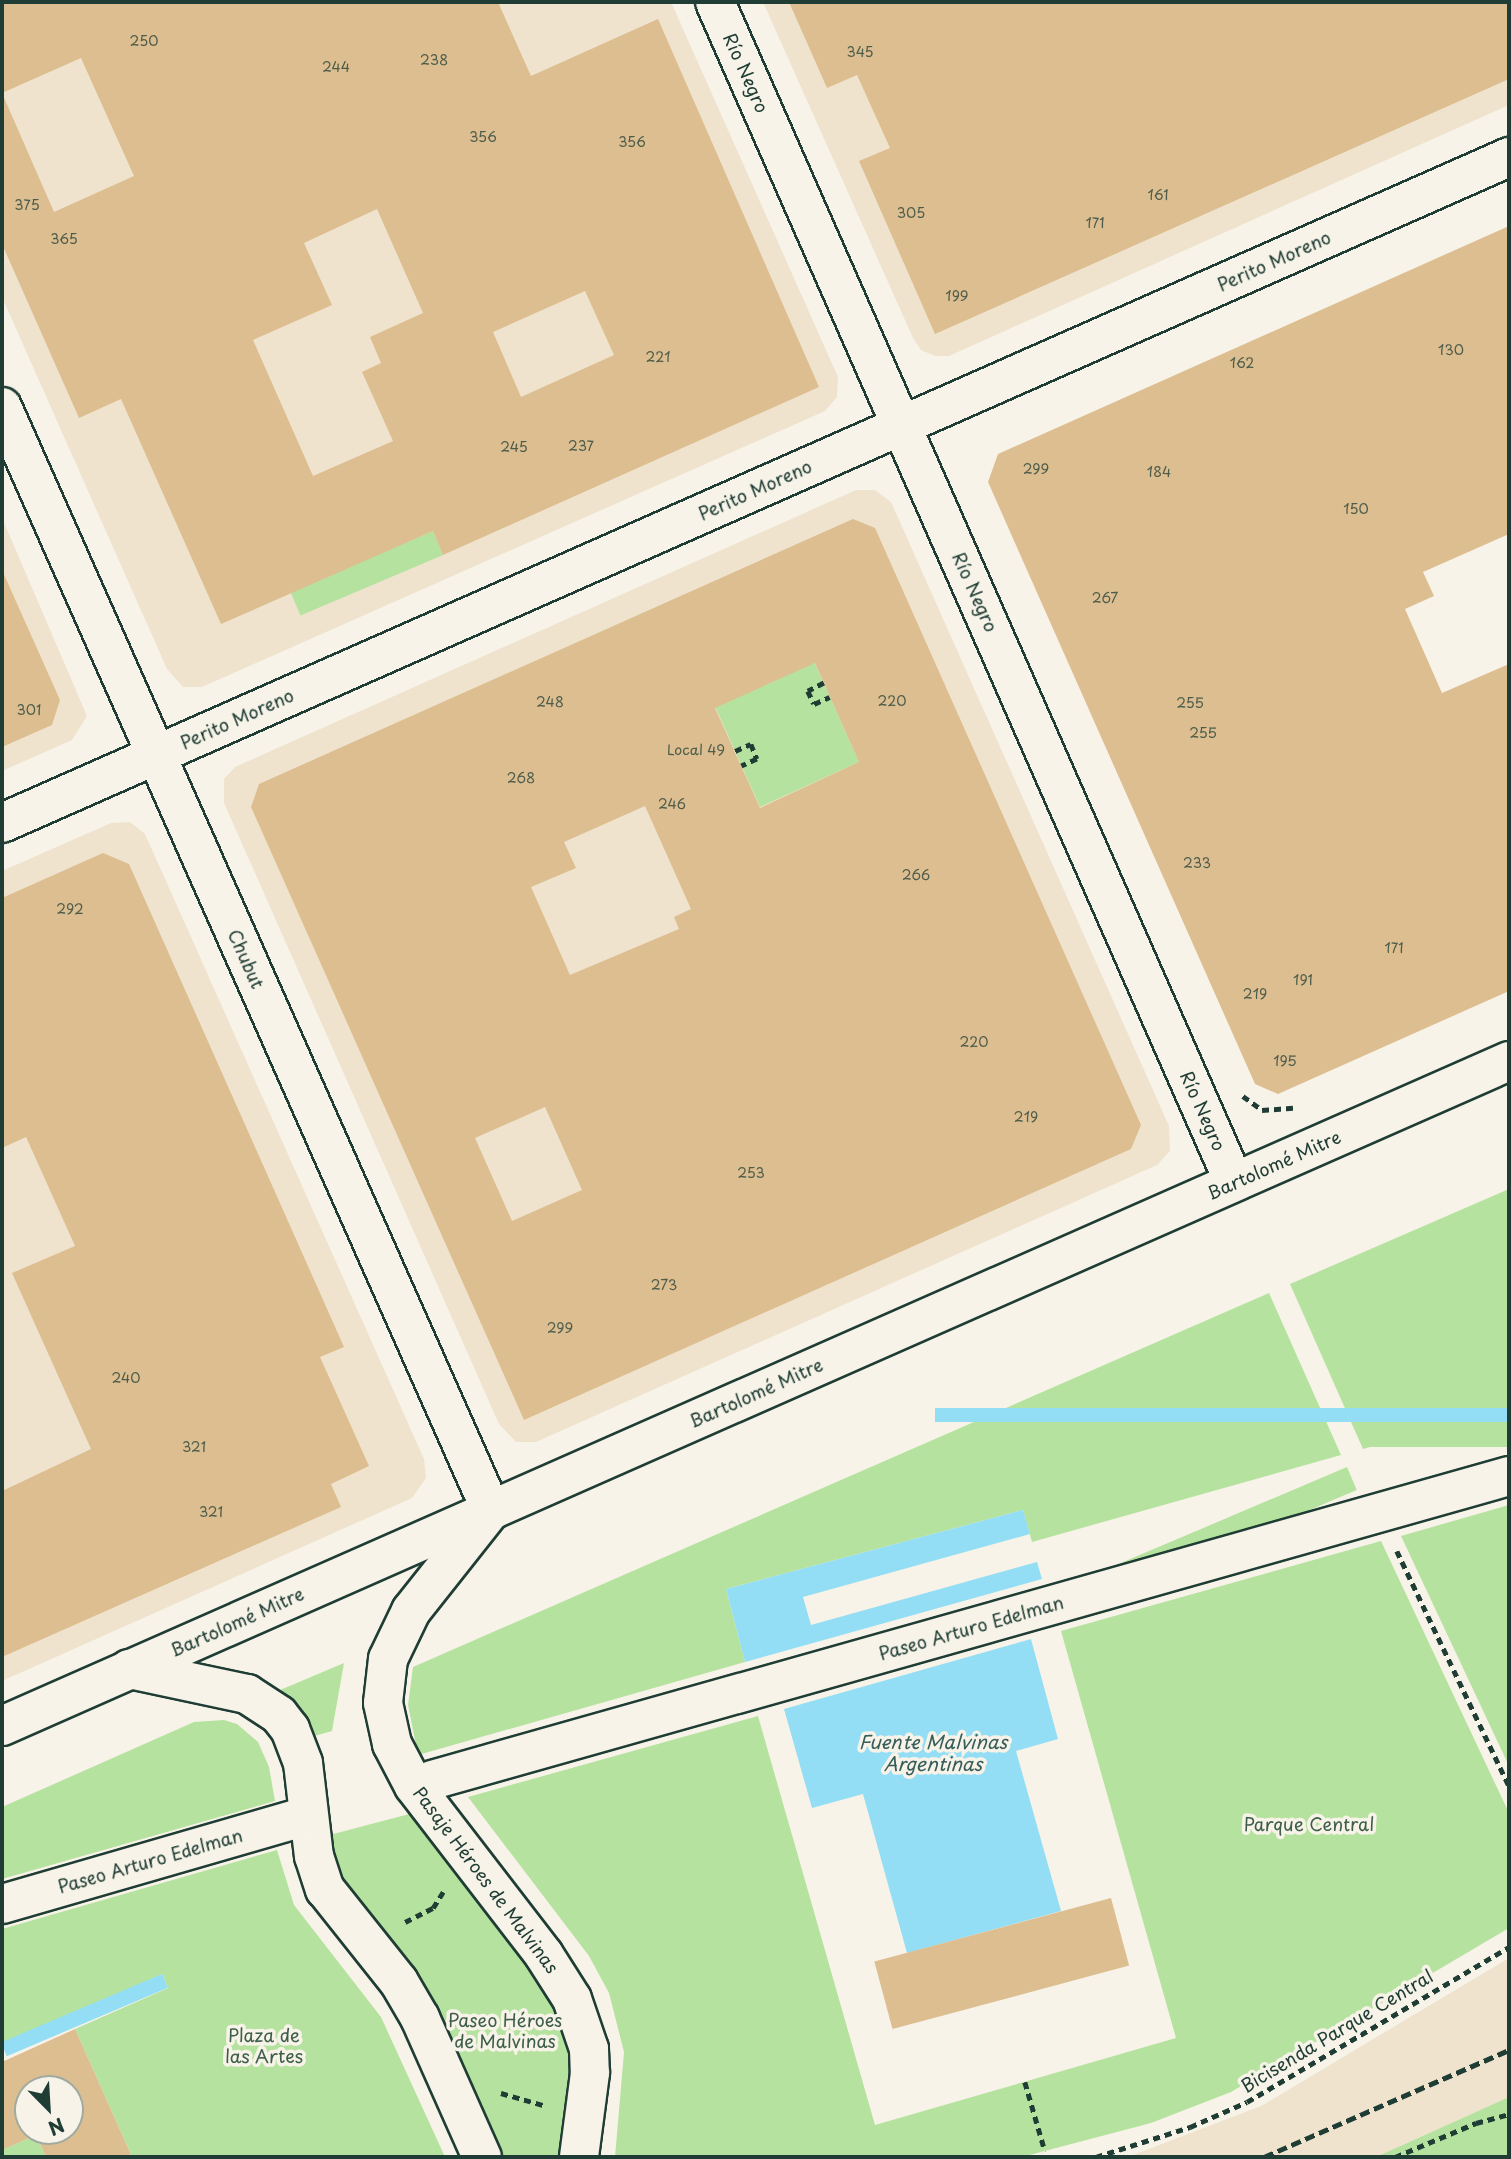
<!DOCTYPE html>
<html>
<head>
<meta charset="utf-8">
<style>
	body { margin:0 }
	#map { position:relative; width:1511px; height:2159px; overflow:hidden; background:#f7f3e8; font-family:"Playpen Sans",sans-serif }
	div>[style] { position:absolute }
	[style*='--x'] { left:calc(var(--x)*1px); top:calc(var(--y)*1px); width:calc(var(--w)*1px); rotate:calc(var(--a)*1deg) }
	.built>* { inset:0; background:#efe3ce }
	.green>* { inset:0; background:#b6e29f; transform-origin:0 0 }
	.water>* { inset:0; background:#93def4; transform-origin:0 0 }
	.building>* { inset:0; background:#ddbe90; transform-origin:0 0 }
	.path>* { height:4.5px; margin-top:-2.25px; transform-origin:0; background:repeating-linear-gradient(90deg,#1f3d34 0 7px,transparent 0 12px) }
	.roads { filter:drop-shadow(2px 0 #1f3d34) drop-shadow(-2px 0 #1f3d34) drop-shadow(0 2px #1f3d34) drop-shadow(0 -2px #1f3d34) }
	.minor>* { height:38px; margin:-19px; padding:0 19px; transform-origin:19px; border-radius:19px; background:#f7f3e8 }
	.major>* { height:38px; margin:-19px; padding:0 19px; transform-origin:19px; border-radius:19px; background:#f7f3e8 }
	.rail>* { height:5px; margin-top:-2.5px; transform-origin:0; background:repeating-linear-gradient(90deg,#1f3d34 0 10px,transparent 0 15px) }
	span { translate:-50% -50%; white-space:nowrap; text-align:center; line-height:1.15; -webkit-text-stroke:7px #f7f3e8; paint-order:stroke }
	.number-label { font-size:14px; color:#4e5d4b }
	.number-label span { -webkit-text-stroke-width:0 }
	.street-label { font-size:18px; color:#1f3d34 }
	.park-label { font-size:18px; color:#3d5e49 }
	.water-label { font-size:19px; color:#365d5a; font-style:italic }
	.frame { position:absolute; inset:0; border:4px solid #1f3d34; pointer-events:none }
	.north { position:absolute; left:14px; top:2075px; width:70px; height:70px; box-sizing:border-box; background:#f7f3e8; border:2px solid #a1aaa0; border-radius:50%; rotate:156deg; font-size:19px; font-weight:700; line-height:28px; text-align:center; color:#1f3d34 }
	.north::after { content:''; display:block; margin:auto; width:24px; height:32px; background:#1f3d34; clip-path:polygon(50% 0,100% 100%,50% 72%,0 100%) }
</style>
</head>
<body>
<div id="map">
	<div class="built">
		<i style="clip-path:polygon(2px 2px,671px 2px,838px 377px,837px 397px,825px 411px,202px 687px,183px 687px,167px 669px,2px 297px)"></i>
		<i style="clip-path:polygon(763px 2px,1509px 2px,1509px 105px,949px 356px,935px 356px,921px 350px,913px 338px)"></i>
		<i style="clip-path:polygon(856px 490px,875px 490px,891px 502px,1169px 1126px,1170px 1151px,1157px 1165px,536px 1442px,516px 1442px,499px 1424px,224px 803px,224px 779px,235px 767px)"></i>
		<i style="clip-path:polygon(2px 518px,87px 716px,72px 740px,2px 771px)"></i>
		<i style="clip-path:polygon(130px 822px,145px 834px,424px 1459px,426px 1478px,412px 1498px,2px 1681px,2px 871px,111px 823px)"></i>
		<i style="clip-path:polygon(1509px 1958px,1509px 2097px,1376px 2157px,1128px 2157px,1261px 2106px)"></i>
	</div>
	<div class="green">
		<i style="left:433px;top:531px;width:26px;height:155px;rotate:67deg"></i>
		<i style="clip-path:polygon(792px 612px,859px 762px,760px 807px,701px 675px,751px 691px,775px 681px)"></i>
		<i style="clip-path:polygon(1509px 1189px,1509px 1408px,1363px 1449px,1290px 1284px)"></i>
		<i style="clip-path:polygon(1269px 1293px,1341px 1455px,1032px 1542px,1023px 1510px,726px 1589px,745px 1662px,418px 1755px,408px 1705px,413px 1667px)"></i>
		<i style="left:1509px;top:1422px;width:25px;height:146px;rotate:90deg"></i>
		<i style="left:1347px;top:1467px;width:25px;height:324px;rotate:67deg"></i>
		<i style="clip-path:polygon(1509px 1505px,1509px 1766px,1401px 1536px)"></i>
		<i style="clip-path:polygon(1381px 1541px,1509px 1813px,1509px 1928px,1231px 2092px,1151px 2123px,1022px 2157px,615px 2157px,624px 2052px,609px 1993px,589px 1956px,468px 1797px,758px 1716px,875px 2125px,1176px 2038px,1061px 1631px)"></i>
		<i style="clip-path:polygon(344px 1663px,332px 1731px,311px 1737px,273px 1693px)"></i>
		<i style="clip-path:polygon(224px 1720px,237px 1724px,258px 1742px,269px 1767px,275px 1801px,2px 1879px,2px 1807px,194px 1722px)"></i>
		<i style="clip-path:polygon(413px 1813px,540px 1976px,561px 2013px,574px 2069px,563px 2157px,497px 2157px,359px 1915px,322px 1837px)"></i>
		<i style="clip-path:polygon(277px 1850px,294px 1905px,381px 2017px,445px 2157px,132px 2157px,75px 2029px,168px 1988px,162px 1974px,2px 2046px,2px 1929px)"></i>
		<i style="clip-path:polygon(1509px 2097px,1509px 2157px,1376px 2157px)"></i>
		<i style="clip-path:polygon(36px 2135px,46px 2157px,2px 2157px,2px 2150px)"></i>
	</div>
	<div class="water">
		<i style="left:1509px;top:1408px;width:14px;height:574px;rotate:90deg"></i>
		<i style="clip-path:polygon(1023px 1510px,1030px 1534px,803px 1597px,811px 1625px,1037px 1562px,1042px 1579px,745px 1662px,726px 1589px)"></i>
		<i style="clip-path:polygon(1031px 1639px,1058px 1739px,1016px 1751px,1061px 1911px,907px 1953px,863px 1794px,812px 1808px,784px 1709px)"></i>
		<i style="left:162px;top:1974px;width:15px;height:175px;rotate:67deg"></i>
	</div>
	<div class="building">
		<i style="clip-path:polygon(evenodd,2px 2px,498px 2px,531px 76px,658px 19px,819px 387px,443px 555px,433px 531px,221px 624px,121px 399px,79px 418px,2px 244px,2px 2px,81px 58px,134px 176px,54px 212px,2px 93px,81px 58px,2px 2px,377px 209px,423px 313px,370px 337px,381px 363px,362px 372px,393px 441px,313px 476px,253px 340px,332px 305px,304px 243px,377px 209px,2px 2px,585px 291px,614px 355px,521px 397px,493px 332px,585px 291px)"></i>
		<i style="clip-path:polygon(789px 2px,1509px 2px,1509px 79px,935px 334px,859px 161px,890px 148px,857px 75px,827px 88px)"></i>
		<i style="clip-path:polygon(1509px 226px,1509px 534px,1423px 572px,1434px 596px,1405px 609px,1442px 693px,1509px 664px,1509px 991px,1278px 1094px,1255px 1084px,988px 482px,998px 454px)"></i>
		<i style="clip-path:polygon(evenodd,853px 519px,875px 528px,1141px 1125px,1131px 1149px,524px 1420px,251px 807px,259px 784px,853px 519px,815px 663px,859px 762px,760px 808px,715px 708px,815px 663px,853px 519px,645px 806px,691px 909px,674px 917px,679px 929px,570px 975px,531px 887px,576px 868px,564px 842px,645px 806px,853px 519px,545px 1107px,582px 1190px,512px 1221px,475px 1138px,545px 1107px)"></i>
		<i style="clip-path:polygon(2px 570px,60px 700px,52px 725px,2px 747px)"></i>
		<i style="clip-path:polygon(103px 853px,129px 864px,344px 1347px,320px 1357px,369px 1466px,331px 1484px,341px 1507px,2px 1657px,2px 1491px,91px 1449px,12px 1273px,75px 1246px,26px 1137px,2px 1148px,2px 898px)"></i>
		<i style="left:1111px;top:1898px;width:70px;height:245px;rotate:75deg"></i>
		<i style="clip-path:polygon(evenodd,75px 2029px,132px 2157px,46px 2157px,36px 2135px,2px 2150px,2px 2062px,75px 2029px,28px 2089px,70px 2089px,70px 2131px,28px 2131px,28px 2089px)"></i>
	</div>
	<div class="path">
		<i style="--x:824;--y:683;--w:18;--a:153"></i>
		<i style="--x:808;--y:691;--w:14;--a:65"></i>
		<i style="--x:814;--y:704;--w:17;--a:-24"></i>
		<i style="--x:735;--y:751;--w:17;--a:-24"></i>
		<i style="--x:751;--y:744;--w:16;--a:68"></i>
		<i style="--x:757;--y:759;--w:17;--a:156"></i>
		<i style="--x:1243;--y:1096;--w:24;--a:36"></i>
		<i style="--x:1262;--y:1110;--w:31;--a:-4"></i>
		<i style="--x:1397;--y:1551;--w:260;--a:64.5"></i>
		<i style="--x:405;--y:1922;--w:31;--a:-27"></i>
		<i style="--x:433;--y:1908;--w:19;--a:-58"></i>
		<i style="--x:1025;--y:2082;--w:72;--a:73.8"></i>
		<i style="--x:501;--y:2093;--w:44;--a:15.9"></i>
		<i style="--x:1096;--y:2157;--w:99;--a:-17.7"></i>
		<i style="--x:1190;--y:2127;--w:62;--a:-23.7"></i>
		<i style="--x:1247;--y:2102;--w:304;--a:-30.6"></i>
		<i style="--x:1395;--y:2157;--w:88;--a:-22.8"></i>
		<i style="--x:1476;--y:2123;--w:34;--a:-15"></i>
	</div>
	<div class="roads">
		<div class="minor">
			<i style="--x:715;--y:2;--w:1289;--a:66.26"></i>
			<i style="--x:2;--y:407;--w:1207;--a:66.09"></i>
			<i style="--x:491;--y:1510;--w:129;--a:128.4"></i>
			<i style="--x:411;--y:1611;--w:53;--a:115.6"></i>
			<i style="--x:388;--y:1659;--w:44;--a:96.5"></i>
			<i style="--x:383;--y:1703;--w:42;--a:77.6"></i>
			<i style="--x:392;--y:1744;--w:47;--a:62.4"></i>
			<i style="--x:414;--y:1786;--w:213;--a:52.4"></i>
			<i style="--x:544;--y:1955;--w:52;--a:57.5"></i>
			<i style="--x:572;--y:1999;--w:53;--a:71.2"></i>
			<i style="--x:589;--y:2049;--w:24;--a:88"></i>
			<i style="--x:590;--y:2073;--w:85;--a:97.5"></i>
			<i style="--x:2;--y:823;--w:1648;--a:-23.84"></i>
			<i style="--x:129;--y:1669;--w:121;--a:12"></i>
			<i style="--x:247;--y:1694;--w:38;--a:33"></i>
			<i style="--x:279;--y:1715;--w:18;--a:52"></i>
			<i style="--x:290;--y:1729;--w:36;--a:69"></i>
			<i style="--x:303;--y:1763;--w:94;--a:83.3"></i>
			<i style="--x:314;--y:1856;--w:35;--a:72"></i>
			<i style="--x:325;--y:1889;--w:119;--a:51.5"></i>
			<i style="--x:399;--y:1982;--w:42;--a:59.7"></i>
			<i style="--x:420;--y:2018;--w:152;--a:66"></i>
			<i style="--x:432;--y:1780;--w:1119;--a:-15.76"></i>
			<i style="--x:2;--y:1904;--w:307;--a:-16.1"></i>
		</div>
		<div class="major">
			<i style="--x:2;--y:1726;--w:1647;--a:-23.81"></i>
		</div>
	</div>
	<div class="rail">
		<i style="--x:1264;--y:2157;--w:267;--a:-23.6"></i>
	</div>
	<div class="number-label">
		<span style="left:144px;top:41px">250</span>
		<span style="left:860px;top:52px">345</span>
		<span style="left:434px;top:60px">238</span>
		<span style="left:336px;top:67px">244</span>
		<span style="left:483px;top:137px">356</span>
		<span style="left:632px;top:142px">356</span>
		<span style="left:1158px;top:195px">161</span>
		<span style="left:27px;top:205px">375</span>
		<span style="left:911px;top:213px">305</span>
		<span style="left:1095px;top:223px">171</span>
		<span style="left:64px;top:239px">365</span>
		<span style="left:957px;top:296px">199</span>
		<span style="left:1451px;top:350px">130</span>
		<span style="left:658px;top:357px">221</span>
		<span style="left:1242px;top:363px">162</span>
		<span style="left:581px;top:446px">237</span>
		<span style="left:514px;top:447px">245</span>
		<span style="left:1036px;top:469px">299</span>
		<span style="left:1159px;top:472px">184</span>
		<span style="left:1356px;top:509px">150</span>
		<span style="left:1105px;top:598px">267</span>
		<span style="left:892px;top:701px">220</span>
		<span style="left:550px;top:702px">248</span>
		<span style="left:1190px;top:703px">255</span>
		<span style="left:29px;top:710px">301</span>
		<span style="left:1203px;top:733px">255</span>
		<span style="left:696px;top:750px">Local 49</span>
		<span style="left:521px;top:778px">268</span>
		<span style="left:672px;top:804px">246</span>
		<span style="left:1197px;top:863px">233</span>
		<span style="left:916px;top:875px">266</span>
		<span style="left:70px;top:909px">292</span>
		<span style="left:1394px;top:948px">171</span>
		<span style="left:1303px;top:980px">191</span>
		<span style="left:1255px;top:994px">219</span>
		<span style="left:974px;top:1042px">220</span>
		<span style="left:1285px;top:1061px">195</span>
		<span style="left:1026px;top:1117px">219</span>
		<span style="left:751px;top:1173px">253</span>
		<span style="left:664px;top:1285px">273</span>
		<span style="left:560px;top:1328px">299</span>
		<span style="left:126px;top:1378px">240</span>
		<span style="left:194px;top:1447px">321</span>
		<span style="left:211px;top:1512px">321</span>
	</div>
	<div class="street-label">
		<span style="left:746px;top:73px;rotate:66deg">Río Negro</span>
		<span style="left:1274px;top:261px;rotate:-24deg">Perito Moreno</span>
		<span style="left:755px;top:490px;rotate:-24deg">Perito Moreno</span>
		<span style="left:975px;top:592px;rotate:66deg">Río Negro</span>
		<span style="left:237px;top:719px;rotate:-24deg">Perito Moreno</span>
		<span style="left:246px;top:959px;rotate:66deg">Chubut</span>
		<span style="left:1203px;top:1111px;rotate:66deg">Río Negro</span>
		<span style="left:1274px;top:1165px;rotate:-24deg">Bartolomé Mitre</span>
		<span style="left:756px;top:1393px;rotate:-24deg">Bartolomé Mitre</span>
		<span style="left:237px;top:1622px;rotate:-24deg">Bartolomé Mitre</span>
		<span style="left:971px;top:1628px;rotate:-16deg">Paseo Arturo Edelman</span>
		<span style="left:150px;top:1861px;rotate:-16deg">Paseo Arturo Edelman</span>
		<span style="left:486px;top:1880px;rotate:53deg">Pasaje Héroes de Malvinas</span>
		<span style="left:1337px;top:2031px;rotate:-31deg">Bicisenda Parque Central</span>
	</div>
	<div class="park-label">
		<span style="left:1309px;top:1824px">Parque Central</span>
		<span style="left:505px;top:2031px">Paseo Héroes<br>de Malvinas</span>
		<span style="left:264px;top:2046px">Plaza de<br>las Artes</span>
	</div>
	<div class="water-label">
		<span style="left:933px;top:1753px">Fuente Malvinas<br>Argentinas</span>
	</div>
	<div class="frame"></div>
	<div class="north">N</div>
</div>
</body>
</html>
